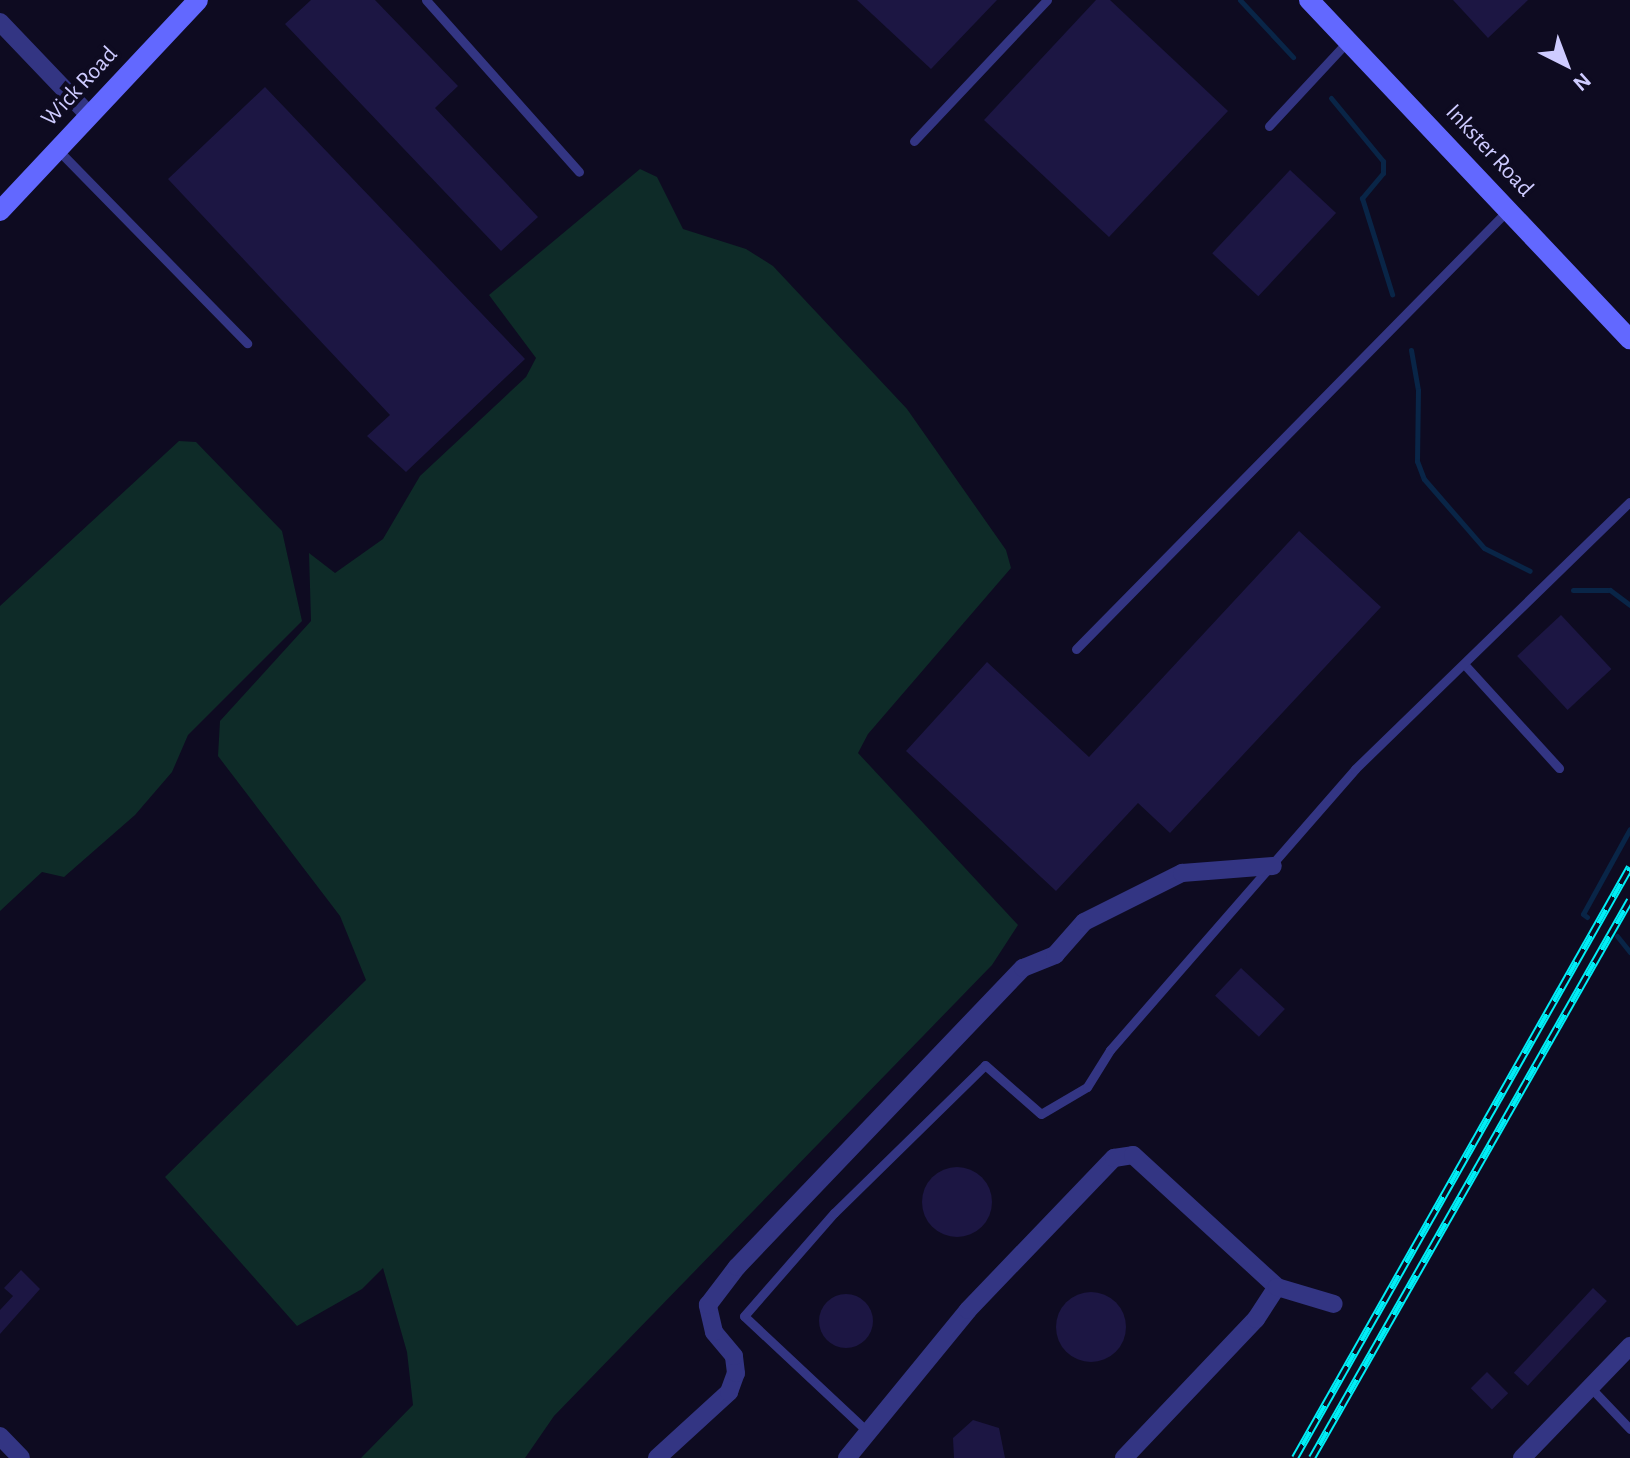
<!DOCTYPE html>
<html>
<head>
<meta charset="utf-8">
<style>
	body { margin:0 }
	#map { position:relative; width:1630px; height:1458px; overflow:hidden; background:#0e0b21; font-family:"Alegreya Sans",sans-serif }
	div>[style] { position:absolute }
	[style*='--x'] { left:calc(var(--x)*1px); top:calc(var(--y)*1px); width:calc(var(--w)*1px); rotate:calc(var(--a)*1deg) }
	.green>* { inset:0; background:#0e2b28 }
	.stream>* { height:5px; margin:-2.5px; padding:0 2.5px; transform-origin:2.5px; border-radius:2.5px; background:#092547 }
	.building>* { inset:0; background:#1c1643; transform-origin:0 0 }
	.round { border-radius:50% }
	.lane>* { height:9px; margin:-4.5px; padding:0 4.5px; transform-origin:4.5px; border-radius:4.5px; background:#333583 }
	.street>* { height:18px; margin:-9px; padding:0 9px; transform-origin:9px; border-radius:9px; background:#333583 }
	.secondary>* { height:20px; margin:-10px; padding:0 10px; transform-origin:10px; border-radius:10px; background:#6268ff }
	.rail>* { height:8px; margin-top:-4px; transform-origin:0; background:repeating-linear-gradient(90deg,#0e0b21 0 15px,#00eef6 0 30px); box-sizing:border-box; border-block:2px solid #00eef6 }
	span { translate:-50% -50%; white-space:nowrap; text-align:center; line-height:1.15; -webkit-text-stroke:8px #0e0b21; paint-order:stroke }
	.street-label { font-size:24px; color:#cecbff }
	.north { position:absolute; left:1526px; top:24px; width:80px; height:80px; -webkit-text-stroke:6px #0e0b21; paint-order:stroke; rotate:138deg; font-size:22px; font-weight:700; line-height:32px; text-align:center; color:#cecbff }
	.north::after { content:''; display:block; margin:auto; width:28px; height:36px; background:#cecbff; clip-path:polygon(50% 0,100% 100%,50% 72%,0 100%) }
</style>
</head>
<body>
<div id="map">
	<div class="green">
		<i style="clip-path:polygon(640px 169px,657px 177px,683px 229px,746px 249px,773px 266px,907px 409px,1006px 550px,1011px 568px,868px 734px,858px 753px,1018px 925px,992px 965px,554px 1416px,525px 1458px,361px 1458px,413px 1405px,407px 1352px,383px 1268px,362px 1289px,297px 1326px,165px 1177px,366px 980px,340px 916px,218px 756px,220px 721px,311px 621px,309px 553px,335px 573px,383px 539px,420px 476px,526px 377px,536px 358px,489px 295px)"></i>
		<i style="clip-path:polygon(179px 441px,196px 442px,282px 531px,302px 621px,188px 735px,172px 772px,135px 815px,64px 877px,42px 872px,0 911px,0 606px)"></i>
	</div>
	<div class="stream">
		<i style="--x:1240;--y:0;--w:78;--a:47.1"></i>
		<i style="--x:1331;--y:98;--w:82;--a:50.5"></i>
		<i style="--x:1383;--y:161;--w:12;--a:90"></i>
		<i style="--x:1383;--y:173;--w:33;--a:130"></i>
		<i style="--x:1362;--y:198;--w:101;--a:72.6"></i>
		<i style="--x:1411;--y:350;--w:41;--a:80.1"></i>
		<i style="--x:1418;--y:390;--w:71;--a:90.8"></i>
		<i style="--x:1417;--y:461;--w:19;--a:69"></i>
		<i style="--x:1424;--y:479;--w:91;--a:49"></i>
		<i style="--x:1484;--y:548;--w:51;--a:26.6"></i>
		<i style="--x:1573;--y:590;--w:37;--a:0"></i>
		<i style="--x:1610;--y:590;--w:25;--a:37"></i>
		<i style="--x:1587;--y:917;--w:5;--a:-143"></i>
		<i style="--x:1583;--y:914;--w:97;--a:-61.1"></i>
		<i style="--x:1617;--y:936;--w:21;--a:51"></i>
	</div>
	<div class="building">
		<i style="clip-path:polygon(311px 0,375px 0,458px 86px,435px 108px,538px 217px,501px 251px,285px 24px)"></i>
		<i style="clip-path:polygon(857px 0,997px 0,931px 69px)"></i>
		<i style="clip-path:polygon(1096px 0,1110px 0,1228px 111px,1109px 237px,984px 120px)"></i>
		<i style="clip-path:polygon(1453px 0,1528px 0,1488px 38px)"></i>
		<i style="clip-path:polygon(265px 87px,525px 359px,406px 472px,367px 436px,390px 415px,168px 179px)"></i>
		<i style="left:1290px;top:170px;width:63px;height:114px;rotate:43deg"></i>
		<i style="clip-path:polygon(1299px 531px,1381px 607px,1170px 833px,1138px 803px,1056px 891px,906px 751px,987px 662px,1089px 757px)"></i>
		<i style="left:1561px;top:615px;width:74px;height:60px;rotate:47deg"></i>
		<i style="left:1241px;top:968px;width:60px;height:38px;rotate:43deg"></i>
		<i class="round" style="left:922px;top:1167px;width:70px;height:70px"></i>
		<i style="clip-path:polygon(21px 1270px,40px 1289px,0 1334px,0 1310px,13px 1296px,4px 1288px)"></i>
		<i style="left:1593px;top:1288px;width:19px;height:116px;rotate:43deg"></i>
		<i class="round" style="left:1056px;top:1292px;width:70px;height:70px"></i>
		<i class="round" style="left:819px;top:1294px;width:54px;height:54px"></i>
		<i style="left:1487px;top:1372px;width:30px;height:23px;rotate:45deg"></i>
		<i style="clip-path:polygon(973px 1420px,999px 1428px,1005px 1458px,954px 1458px,953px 1438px)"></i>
	</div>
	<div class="lane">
		<i style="--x:426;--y:0;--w:230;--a:48.3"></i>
		<i style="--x:1269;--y:126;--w:116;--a:-47.1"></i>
		<i style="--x:914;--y:141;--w:194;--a:-46.7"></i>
		<i style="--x:57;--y:149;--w:272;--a:45.6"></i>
		<i style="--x:1076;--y:649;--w:616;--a:-45.46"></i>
		<i style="--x:1464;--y:664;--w:141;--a:47.6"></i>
		<i style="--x:1590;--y:1387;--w:58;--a:46.4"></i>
		<i style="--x:869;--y:1433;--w:171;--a:-136.9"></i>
		<i style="--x:744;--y:1316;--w:137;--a:-48.9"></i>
		<i style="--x:834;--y:1213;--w:211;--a:-44.4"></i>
		<i style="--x:985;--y:1065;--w:74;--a:41.2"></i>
		<i style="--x:1041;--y:1114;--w:53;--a:-30.4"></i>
		<i style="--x:1087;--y:1087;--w:44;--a:-58.1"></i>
		<i style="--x:1110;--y:1050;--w:373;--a:-48.9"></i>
		<i style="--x:1355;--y:769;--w:383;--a:-44.2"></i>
	</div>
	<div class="street">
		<i style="--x:0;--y:22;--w:129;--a:46.3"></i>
		<i style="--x:0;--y:1436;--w:30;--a:46"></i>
		<i style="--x:657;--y:1458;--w:98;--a:-42.5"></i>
		<i style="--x:729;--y:1392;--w:20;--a:-70"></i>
		<i style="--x:736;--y:1373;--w:17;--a:-97"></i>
		<i style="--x:734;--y:1356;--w:31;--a:-130"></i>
		<i style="--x:714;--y:1332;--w:28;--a:-103"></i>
		<i style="--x:708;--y:1305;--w:48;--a:-52.7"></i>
		<i style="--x:737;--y:1267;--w:414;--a:-46.3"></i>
		<i style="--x:1023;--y:968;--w:35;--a:-22"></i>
		<i style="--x:1055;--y:955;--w:44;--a:-48.7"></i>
		<i style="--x:1084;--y:922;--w:110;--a:-26.6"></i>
		<i style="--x:1182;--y:873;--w:91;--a:-4.4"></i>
		<i style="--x:847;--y:1458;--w:191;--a:-50.7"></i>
		<i style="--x:968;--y:1310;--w:211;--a:-46.2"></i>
		<i style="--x:1114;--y:1158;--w:19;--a:-9"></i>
		<i style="--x:1133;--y:1155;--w:195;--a:42.5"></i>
		<i style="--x:1124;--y:1458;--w:192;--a:-46.5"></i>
		<i style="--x:1256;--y:1319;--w:38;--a:-57"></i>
		<i style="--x:1277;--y:1287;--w:59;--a:16.6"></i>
		<i style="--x:1522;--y:1458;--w:156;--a:-46"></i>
	</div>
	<div class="secondary">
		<i style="--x:1309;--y:0;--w:467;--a:46.6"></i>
		<i style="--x:0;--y:211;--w:289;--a:-46.8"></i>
	</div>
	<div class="rail">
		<i style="--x:1295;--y:1458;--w:679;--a:-60.45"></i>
		<i style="--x:1312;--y:1458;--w:642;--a:-60.32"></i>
	</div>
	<div class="street-label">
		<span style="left:80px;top:87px;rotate:-47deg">Wick Road</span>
		<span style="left:1489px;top:151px;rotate:47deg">Inkster Road</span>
	</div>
	<div class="north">N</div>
</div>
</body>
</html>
